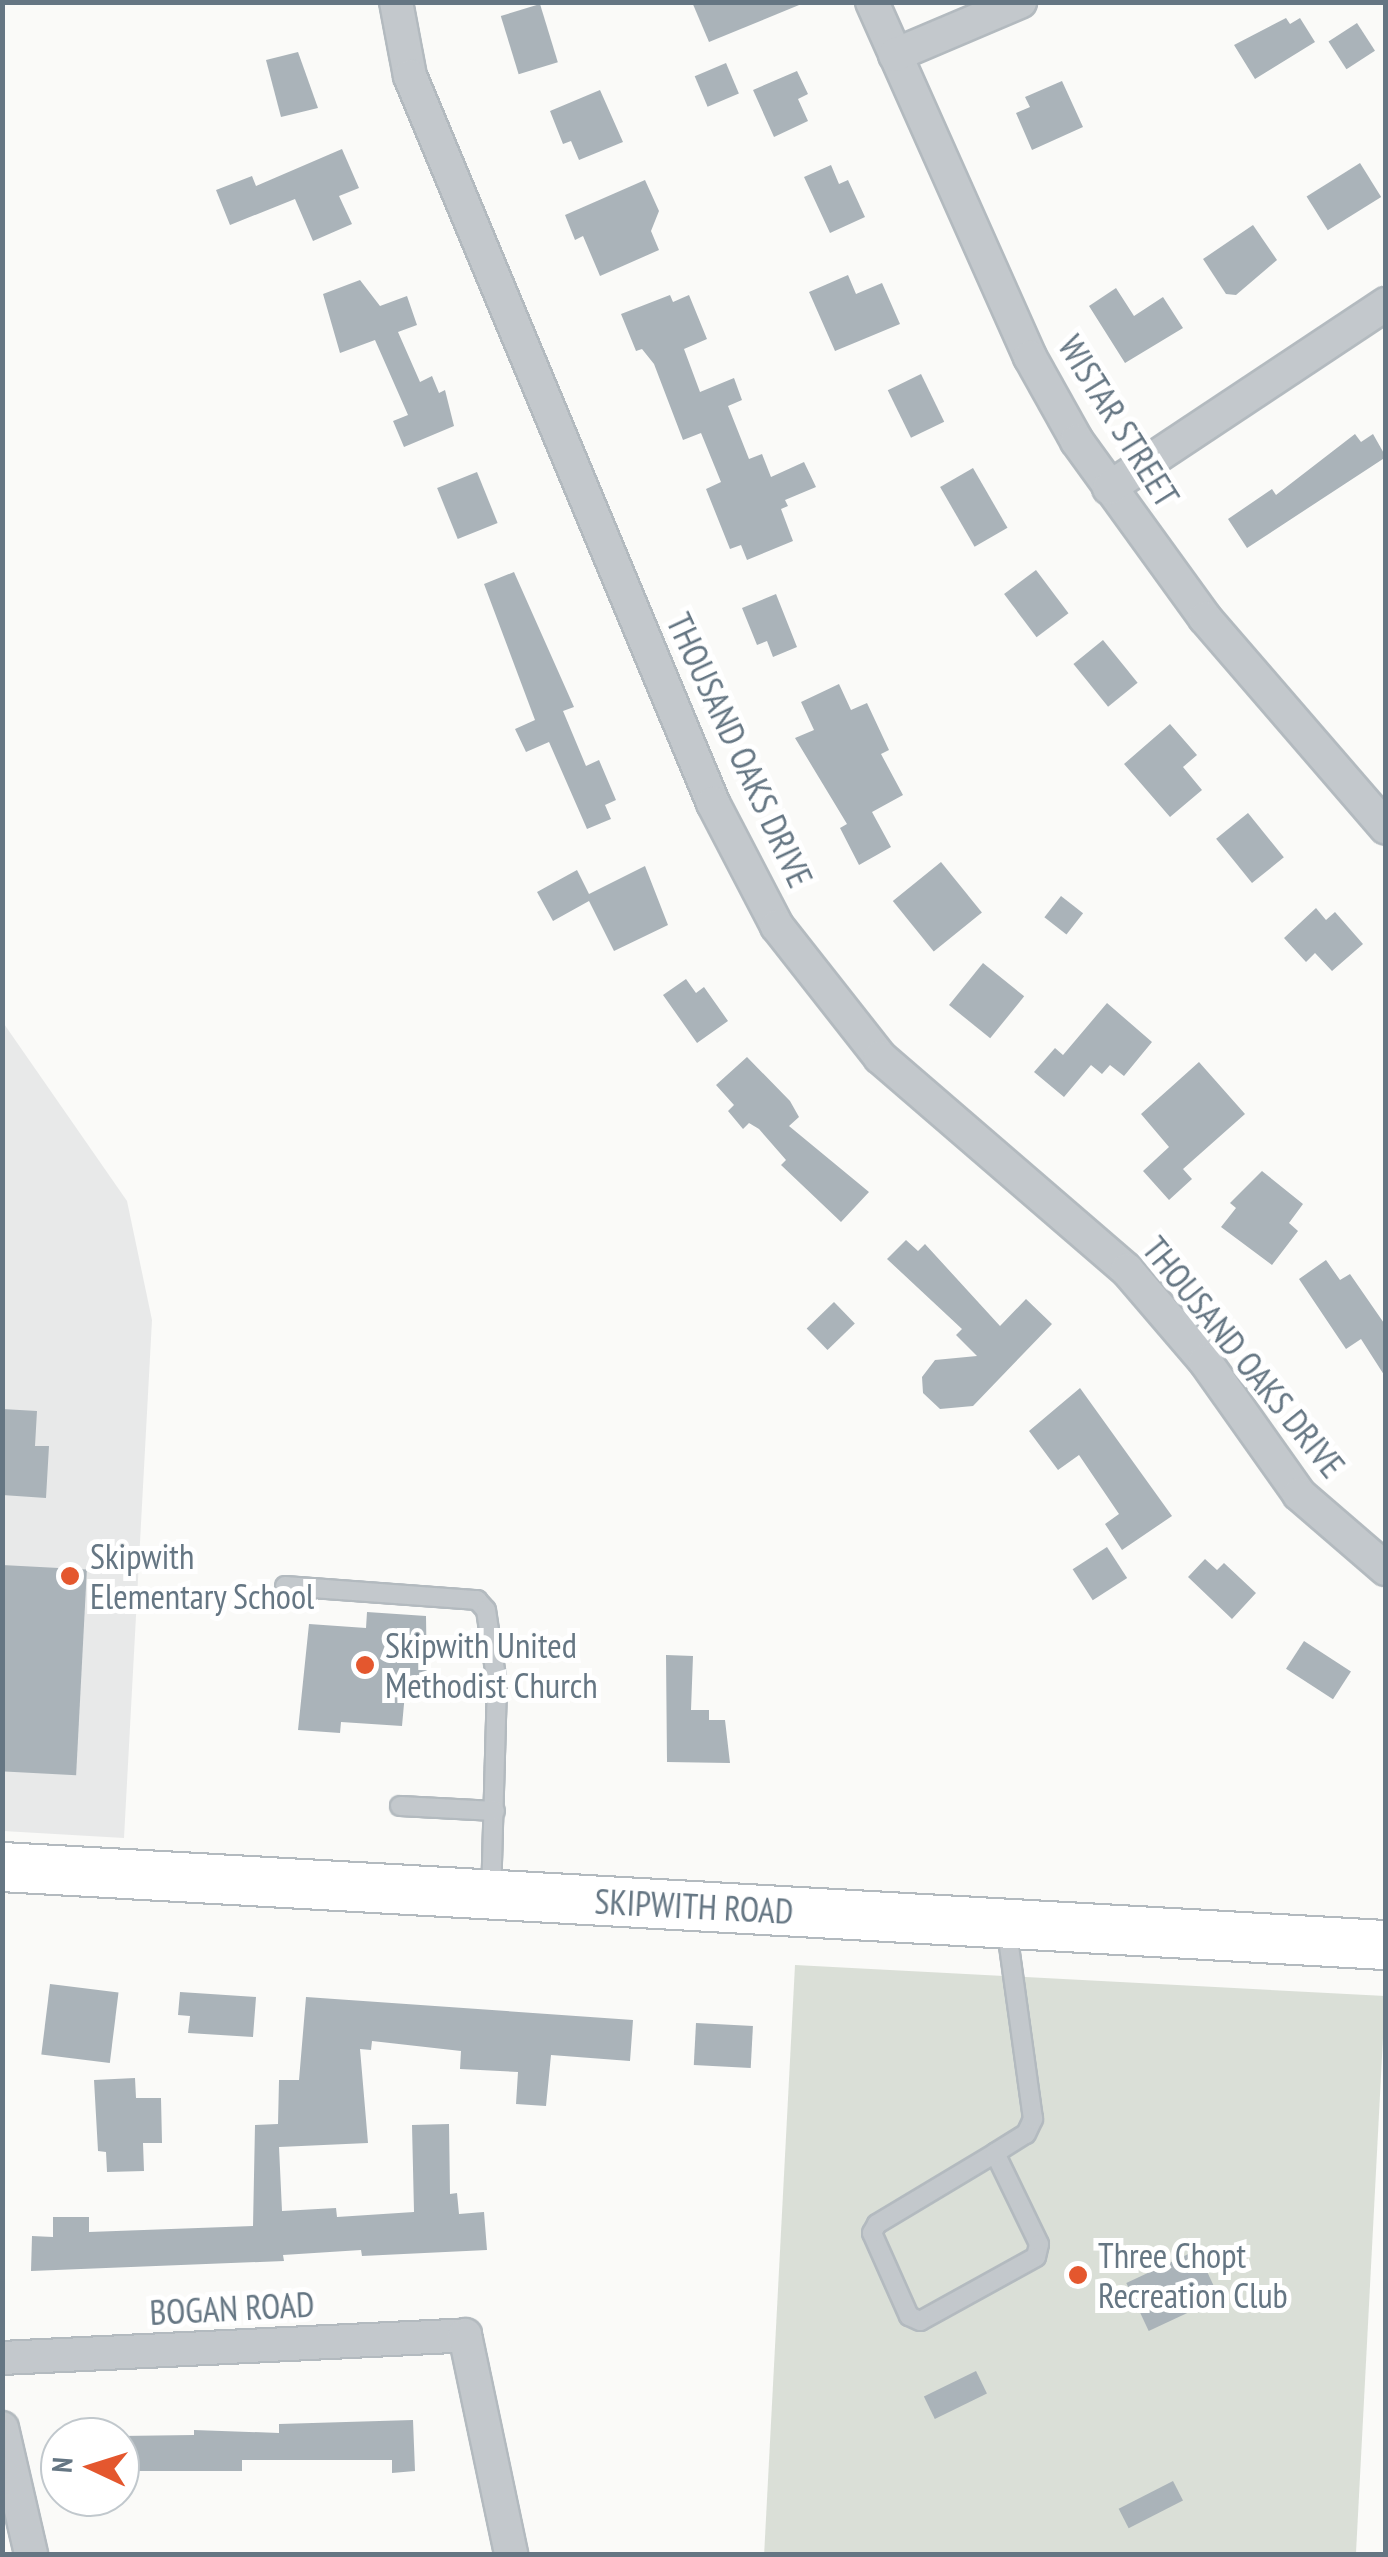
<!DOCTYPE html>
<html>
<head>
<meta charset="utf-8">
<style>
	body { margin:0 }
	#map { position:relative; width:1388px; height:2557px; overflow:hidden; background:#fafaf8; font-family:"PT Sans Narrow",sans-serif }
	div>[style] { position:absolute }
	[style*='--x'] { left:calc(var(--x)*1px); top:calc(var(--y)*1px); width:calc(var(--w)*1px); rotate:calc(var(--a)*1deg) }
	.built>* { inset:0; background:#e8e9e9 }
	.green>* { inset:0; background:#dadfd7; transform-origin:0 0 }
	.building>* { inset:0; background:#aab3b9; transform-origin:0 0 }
	.roads { filter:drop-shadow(2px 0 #b3babf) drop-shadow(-2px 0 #b3babf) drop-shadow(0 2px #b3babf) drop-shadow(0 -2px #b3babf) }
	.service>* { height:18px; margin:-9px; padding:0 9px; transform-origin:9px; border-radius:9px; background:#c3c8cc }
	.minor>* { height:32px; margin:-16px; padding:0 16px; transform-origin:16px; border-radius:16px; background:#c3c8cc }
	.secondary>* { height:48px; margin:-24px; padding:0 24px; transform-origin:24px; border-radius:24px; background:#fff }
	.dots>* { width:28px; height:28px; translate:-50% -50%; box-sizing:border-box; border:5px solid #fff; border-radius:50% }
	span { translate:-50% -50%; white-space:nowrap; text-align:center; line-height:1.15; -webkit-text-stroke:10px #fff; paint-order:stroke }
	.street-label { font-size:35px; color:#657683 }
	.poi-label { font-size:35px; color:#657683 }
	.left { translate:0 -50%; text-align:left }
	.frame { position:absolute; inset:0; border:5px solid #657683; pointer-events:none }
	.north { position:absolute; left:40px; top:2417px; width:100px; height:100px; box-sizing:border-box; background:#fff; border:2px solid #c1c8cd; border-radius:50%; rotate:274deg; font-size:28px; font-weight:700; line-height:40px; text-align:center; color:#657683 }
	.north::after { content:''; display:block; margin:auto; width:35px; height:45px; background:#e4572e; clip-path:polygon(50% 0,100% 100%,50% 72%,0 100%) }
</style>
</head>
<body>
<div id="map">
	<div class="built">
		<i style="clip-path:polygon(2px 1021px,127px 1201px,152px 1320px,124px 1838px,3px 1831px)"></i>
	</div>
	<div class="green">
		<i style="left:795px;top:1965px;width:591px;height:591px;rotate:3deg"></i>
	</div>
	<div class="building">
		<i style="clip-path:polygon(692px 2px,804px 2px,804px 3px,709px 42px)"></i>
		<i style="left:540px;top:4px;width:61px;height:41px;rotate:73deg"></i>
		<i style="clip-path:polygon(1286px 18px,1290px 24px,1300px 18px,1315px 42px,1255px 79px,1234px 45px)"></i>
		<i style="left:1357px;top:23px;width:33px;height:34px;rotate:57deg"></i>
		<i style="clip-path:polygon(298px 52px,318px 108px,281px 117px,266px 60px)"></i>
		<i style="left:726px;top:63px;width:33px;height:34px;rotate:67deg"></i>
		<i style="clip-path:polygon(797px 71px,808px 94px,798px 99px,808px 121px,774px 137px,753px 90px)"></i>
		<i style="clip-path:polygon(1062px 81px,1083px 127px,1032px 150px,1016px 113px,1030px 107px,1025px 97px)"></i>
		<i style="clip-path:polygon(600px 90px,623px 142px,579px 160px,571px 141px,563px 144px,550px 111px)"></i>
		<i style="clip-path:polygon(342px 149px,359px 188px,339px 196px,352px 224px,313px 241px,295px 199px,230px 225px,216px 190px,252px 176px,256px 186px)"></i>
		<i style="left:1360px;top:163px;width:40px;height:63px;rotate:58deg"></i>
		<i style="clip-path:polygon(831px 165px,839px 184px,848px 180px,865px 217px,830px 233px,804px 177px)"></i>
		<i style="clip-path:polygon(645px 180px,659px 211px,651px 231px,659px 250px,600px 276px,583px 236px,575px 240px,565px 215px)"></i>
		<i style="clip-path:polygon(1253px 225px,1277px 260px,1236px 295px,1226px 294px,1203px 259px)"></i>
		<i style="clip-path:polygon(848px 275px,856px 294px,882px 283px,900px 324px,835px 351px,809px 292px)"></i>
		<i style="clip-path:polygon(360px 280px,380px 306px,407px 296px,417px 325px,398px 332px,420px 382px,432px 376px,439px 393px,445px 390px,454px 426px,404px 447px,393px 421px,408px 415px,375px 340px,340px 353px,323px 294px)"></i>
		<i style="clip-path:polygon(1116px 288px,1134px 316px,1163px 297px,1183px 328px,1125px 363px,1089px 306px)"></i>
		<i style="clip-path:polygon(670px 295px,673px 302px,689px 295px,707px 339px,684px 349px,700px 392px,734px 378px,742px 400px,728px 406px,749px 459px,762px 454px,771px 477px,804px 462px,816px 487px,785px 500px,788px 506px,781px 509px,793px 541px,747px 560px,741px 545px,730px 549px,706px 489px,721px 482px,701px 433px,683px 440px,654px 364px,642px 349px,636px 351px,621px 314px)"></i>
		<i style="left:921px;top:374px;width:53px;height:37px;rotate:64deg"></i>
		<i style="clip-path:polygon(1355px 434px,1361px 442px,1373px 434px,1386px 457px,1247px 548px,1228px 519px,1272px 489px,1276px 495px)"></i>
		<i style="left:973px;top:468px;width:69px;height:38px;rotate:60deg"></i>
		<i style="left:477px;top:472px;width:55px;height:43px;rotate:68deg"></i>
		<i style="left:1036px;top:570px;width:54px;height:40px;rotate:53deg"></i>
		<i style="clip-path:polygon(514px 572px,574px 707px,563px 711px,586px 766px,599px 760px,616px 800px,605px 805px,611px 819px,587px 829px,549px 742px,526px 752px,515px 729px,535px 720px,484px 584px)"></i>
		<i style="clip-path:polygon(776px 594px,797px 647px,773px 657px,767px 641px,757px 645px,742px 608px)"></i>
		<i style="left:1103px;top:640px;width:55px;height:38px;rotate:51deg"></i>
		<i style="clip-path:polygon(839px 684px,851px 710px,867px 703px,889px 750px,881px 754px,903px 795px,872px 812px,891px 847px,859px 865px,840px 828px,847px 824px,795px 738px,814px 730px,801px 702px)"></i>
		<i style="clip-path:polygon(1170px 724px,1197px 755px,1183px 767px,1202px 790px,1170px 817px,1124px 764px)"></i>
		<i style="left:1248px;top:813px;width:57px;height:41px;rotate:51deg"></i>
		<i style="left:941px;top:862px;width:65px;height:62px;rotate:51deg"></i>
		<i style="clip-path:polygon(645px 866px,668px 925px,614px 951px,589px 901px,553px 921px,537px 892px,577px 870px,589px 894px)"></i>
		<i style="left:1061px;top:896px;width:28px;height:27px;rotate:38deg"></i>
		<i style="clip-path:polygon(1316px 908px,1326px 920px,1335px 912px,1363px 944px,1332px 971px,1315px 953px,1306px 962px,1284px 938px)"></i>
		<i style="left:983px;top:963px;width:53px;height:54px;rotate:39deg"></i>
		<i style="clip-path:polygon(686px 979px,696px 993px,704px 987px,728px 1021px,697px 1043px,663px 995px)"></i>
		<i style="clip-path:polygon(1107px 1003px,1152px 1042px,1124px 1076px,1110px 1065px,1102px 1074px,1091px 1065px,1064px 1097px,1034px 1072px,1055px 1048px,1063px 1055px)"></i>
		<i style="clip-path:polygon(747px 1057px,790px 1101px,799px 1117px,789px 1126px,869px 1192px,841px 1222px,781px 1165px,786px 1160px,759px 1129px,749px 1123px,743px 1129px,728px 1111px,734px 1105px,716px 1085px)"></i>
		<i style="clip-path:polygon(1199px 1062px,1245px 1114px,1183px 1169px,1192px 1179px,1169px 1200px,1143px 1171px,1169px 1147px,1141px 1114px)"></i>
		<i style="clip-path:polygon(1262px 1171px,1303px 1204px,1289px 1223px,1298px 1231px,1272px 1265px,1221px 1227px,1236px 1208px,1230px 1203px)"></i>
		<i style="clip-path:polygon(906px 1240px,918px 1251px,925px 1244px,1000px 1326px,1026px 1299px,1052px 1324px,973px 1406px,940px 1409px,923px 1393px,922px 1377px,935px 1360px,977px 1356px,956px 1335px,962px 1329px,887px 1259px)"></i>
		<i style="clip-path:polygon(1326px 1260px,1340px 1280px,1350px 1274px,1386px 1326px,1386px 1378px,1361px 1339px,1346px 1349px,1299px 1279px)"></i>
		<i style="left:834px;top:1302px;width:30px;height:38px;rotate:46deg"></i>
		<i style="clip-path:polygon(1080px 1388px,1172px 1516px,1122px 1550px,1105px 1524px,1119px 1514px,1079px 1455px,1058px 1470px,1029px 1431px)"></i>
		<i style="clip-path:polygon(2px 1409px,37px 1411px,35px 1446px,49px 1446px,46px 1498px,2px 1495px)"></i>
		<i style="left:1107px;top:1547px;width:37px;height:41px;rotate:57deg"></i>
		<i style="clip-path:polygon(1205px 1559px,1217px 1570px,1224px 1563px,1256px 1593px,1232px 1619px,1188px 1577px)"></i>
		<i style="left:2px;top:1565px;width:85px;height:206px;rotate:3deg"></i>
		<i style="clip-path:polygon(367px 1612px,426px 1616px,427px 1684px,406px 1682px,402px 1726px,341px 1722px,340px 1733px,298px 1730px,309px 1624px,366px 1628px)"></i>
		<i style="left:1304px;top:1641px;width:56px;height:33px;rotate:33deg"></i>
		<i style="clip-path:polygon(666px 1655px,693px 1656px,691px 1710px,709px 1710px,709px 1720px,725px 1720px,730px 1763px,667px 1762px)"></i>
		<i style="left:50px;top:1984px;width:69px;height:71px;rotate:7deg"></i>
		<i style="clip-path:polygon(180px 1992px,256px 1997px,253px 2037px,188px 2033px,190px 2016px,178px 2015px)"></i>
		<i style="clip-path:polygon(306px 1997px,633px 2020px,630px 2061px,551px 2055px,546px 2106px,516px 2104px,518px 2072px,460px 2069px,461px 2051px,372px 2041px,371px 2050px,360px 2049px,368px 2143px,279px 2147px,282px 2211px,336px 2208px,337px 2217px,414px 2212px,412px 2125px,449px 2124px,450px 2194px,457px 2193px,459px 2214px,484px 2212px,487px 2250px,362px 2256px,361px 2250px,283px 2255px,284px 2261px,31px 2271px,32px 2236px,53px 2237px,53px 2217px,89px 2217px,89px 2232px,253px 2226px,255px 2125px,278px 2124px,279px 2080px,299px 2080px)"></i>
		<i style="left:696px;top:2023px;width:57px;height:42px;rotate:3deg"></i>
		<i style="clip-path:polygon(135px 2078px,136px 2098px,161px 2098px,162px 2143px,143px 2143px,144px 2171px,107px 2172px,106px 2152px,98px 2151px,94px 2080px)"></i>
		<i style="left:1197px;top:2250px;width:53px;height:78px;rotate:65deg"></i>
		<i style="left:976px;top:2371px;width:25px;height:58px;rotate:64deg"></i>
		<i style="clip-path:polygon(413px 2420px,415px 2471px,392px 2473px,392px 2460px,242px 2460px,242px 2471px,120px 2471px,120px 2436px,194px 2435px,194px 2430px,279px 2433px,279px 2424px)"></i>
		<i style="left:1173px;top:2481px;width:22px;height:61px;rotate:63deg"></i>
	</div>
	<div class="roads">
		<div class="service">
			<i style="--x:285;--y:1586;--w:193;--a:4.2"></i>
			<i style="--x:477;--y:1600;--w:13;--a:48"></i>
			<i style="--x:486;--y:1610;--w:75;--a:81.5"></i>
			<i style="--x:497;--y:1684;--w:210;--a:91.6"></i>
			<i style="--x:400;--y:1806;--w:95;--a:3"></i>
			<i style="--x:995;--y:2153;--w:101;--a:64.2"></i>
			<i style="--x:1039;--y:2244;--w:13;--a:103"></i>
			<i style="--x:1036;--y:2257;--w:132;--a:151.1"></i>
			<i style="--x:920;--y:2321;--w:12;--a:-156"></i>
			<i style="--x:909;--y:2316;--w:91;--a:-114"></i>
			<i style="--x:872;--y:2233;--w:10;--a:-61"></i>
			<i style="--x:877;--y:2224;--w:138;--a:-31"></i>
			<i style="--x:995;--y:2153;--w:36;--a:-32"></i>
			<i style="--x:1026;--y:2134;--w:17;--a:-65"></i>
			<i style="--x:1033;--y:2119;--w:197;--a:-97.9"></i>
		</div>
		<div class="minor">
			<i style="--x:396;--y:2;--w:75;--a:79.3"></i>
			<i style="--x:410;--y:76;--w:788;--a:67.37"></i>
			<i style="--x:713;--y:803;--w:139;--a:62.5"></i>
			<i style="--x:777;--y:926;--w:167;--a:51.8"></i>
			<i style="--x:880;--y:1057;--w:326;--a:40.8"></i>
			<i style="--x:1127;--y:1270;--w:120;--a:49.4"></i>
			<i style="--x:1205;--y:1361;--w:163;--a:54.7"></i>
			<i style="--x:1299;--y:1494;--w:115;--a:40.8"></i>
			<i style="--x:872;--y:2;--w:389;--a:66"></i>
			<i style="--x:1030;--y:357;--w:96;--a:60.8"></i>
			<i style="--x:1077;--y:441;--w:218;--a:54.1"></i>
			<i style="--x:1205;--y:618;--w:277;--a:49.2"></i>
			<i style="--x:895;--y:55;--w:136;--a:-23"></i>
			<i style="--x:1109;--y:488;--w:333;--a:-33.6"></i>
			<i style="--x:2;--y:2358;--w:464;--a:-2.8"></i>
			<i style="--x:465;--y:2335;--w:224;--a:78.1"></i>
			<i style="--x:2;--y:2428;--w:129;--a:77"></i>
		</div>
		<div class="secondary">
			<i style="--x:2;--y:1867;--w:1386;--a:3.23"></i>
		</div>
	</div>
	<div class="dots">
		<i style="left:70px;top:1576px;background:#e4572e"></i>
		<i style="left:365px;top:1665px;background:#e4572e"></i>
		<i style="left:1078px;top:2275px;background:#e4572e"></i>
	</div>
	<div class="street-label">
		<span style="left:1119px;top:421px;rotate:58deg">WISTAR STREET</span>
		<span style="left:740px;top:750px;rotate:65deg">THOUSAND OAKS DRIVE</span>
		<span style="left:1244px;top:1357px;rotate:51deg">THOUSAND OAKS DRIVE</span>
		<span style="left:694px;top:1906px;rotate:3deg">SKIPWITH ROAD</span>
		<span style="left:232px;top:2308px;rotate:-3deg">BOGAN ROAD</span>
	</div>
	<div class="poi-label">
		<span class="left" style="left:90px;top:1576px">Skipwith<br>Elementary School</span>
		<span class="left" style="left:385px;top:1665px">Skipwith United<br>Methodist Church</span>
		<span class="left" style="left:1098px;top:2275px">Three Chopt<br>Recreation Club</span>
	</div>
	<div class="frame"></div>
	<div class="north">N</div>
</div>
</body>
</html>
